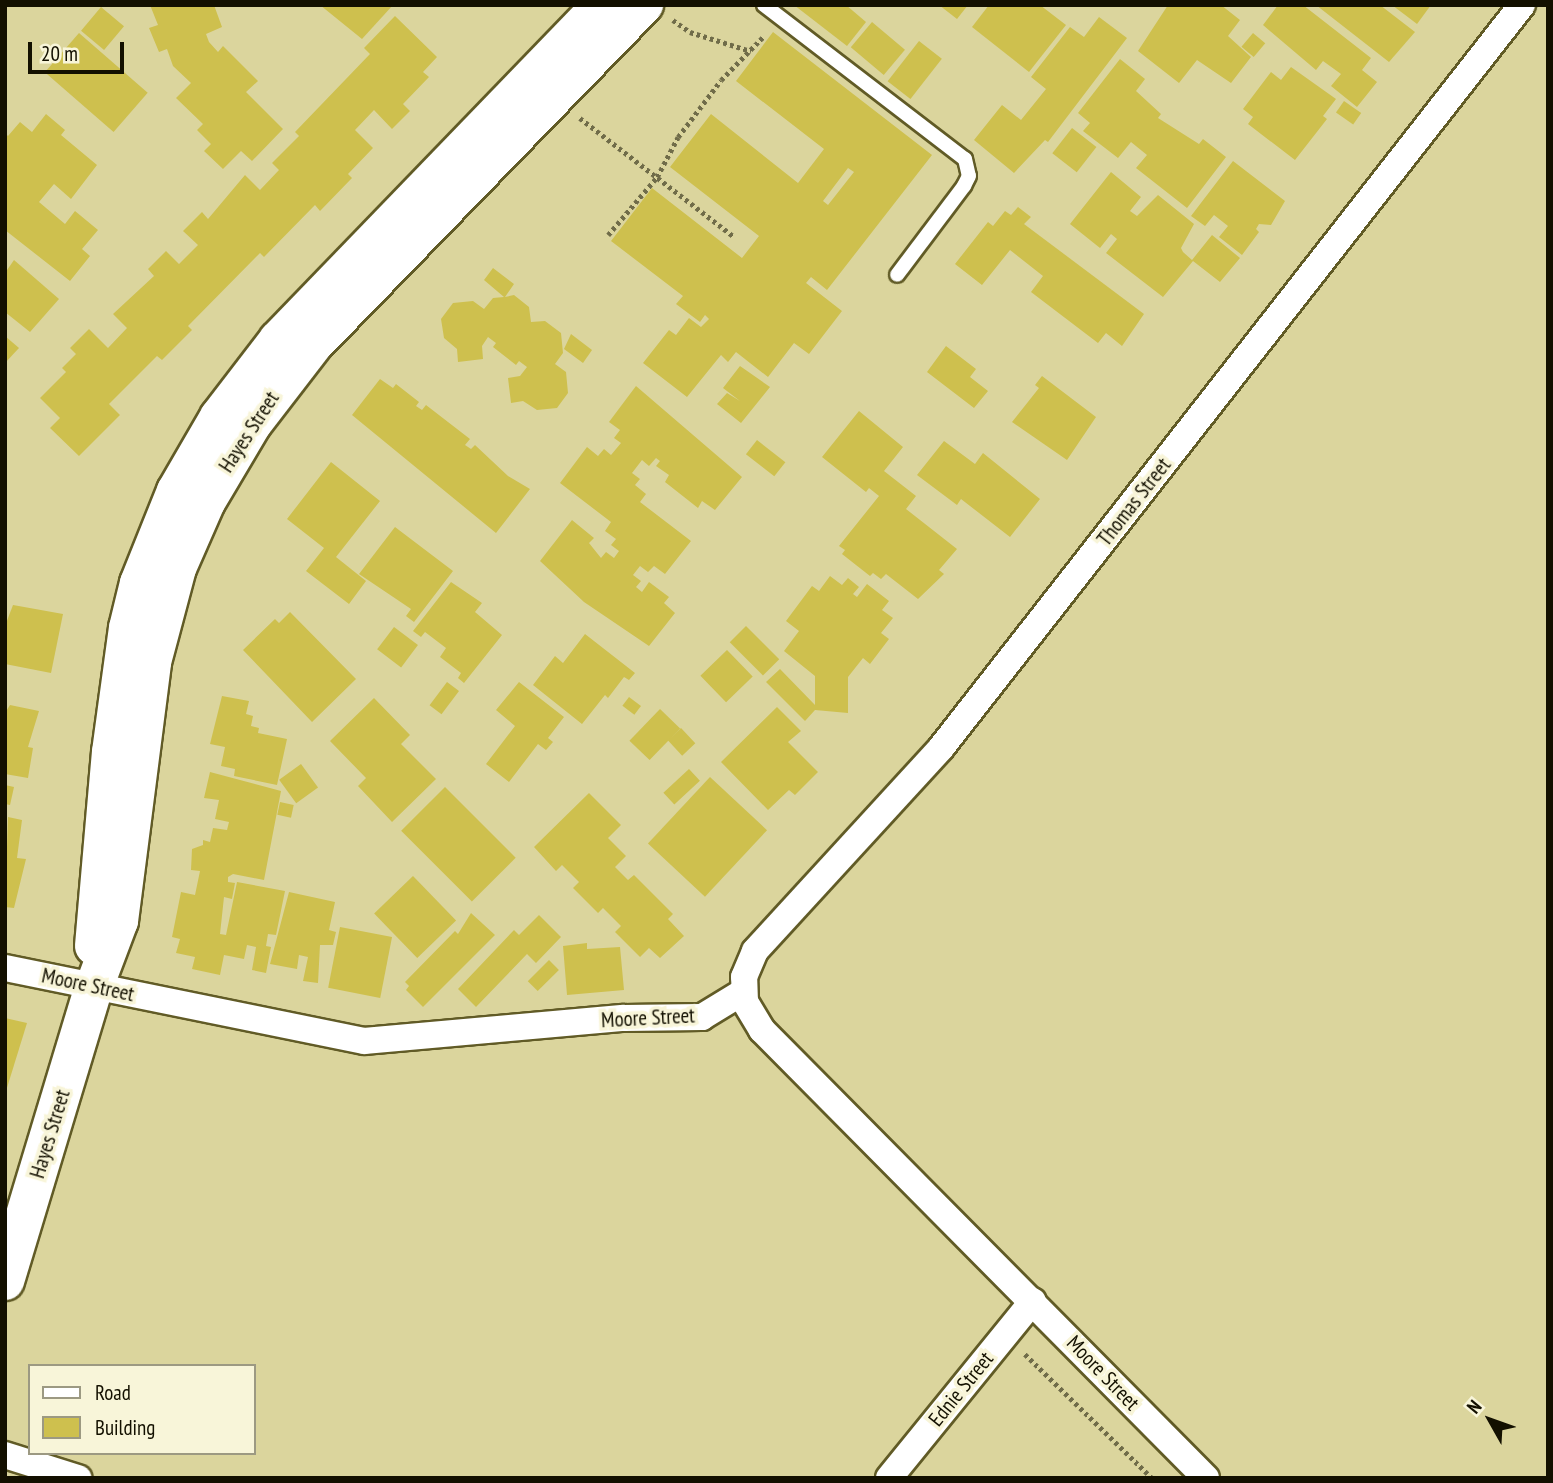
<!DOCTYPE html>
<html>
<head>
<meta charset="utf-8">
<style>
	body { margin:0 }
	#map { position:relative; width:1553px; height:1483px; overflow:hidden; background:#dbd59d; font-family:"PT Sans Narrow",sans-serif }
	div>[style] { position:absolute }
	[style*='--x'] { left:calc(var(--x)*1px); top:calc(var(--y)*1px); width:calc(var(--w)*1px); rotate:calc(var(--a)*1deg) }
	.building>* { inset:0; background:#cec04e; transform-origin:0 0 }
	.path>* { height:4.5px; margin-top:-2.25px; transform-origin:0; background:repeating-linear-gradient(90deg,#706c49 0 3.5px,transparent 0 7px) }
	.roads { filter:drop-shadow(2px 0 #615b26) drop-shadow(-2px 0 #615b26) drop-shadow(0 2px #615b26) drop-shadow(0 -2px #615b26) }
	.lane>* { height:14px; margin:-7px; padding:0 7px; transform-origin:7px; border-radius:7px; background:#fff }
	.street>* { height:26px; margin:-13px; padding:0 13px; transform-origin:13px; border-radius:13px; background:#fff }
	.secondary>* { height:38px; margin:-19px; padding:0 19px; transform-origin:19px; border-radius:19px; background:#fff }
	span { translate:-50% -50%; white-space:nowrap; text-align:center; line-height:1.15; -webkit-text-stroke:7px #f8f5d9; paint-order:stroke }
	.street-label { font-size:21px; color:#131000 }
	.frame { position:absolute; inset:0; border:7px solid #131000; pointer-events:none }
	.legend { position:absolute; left:28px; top:1364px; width:228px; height:91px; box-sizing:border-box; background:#f8f5d9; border:2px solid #9c9982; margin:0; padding:9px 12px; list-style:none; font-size:21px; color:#131000 }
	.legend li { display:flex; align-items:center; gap:14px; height:35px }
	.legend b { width:35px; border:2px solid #9c9982 }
	.north { position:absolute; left:1455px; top:1385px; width:70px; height:70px; -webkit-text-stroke:5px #f8f5d9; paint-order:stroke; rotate:310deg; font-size:19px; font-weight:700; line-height:28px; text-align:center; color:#131000 }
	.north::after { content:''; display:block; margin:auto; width:24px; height:32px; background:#131000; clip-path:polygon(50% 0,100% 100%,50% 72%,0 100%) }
	.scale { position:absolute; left:28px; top:42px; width:96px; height:32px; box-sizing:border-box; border:4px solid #131000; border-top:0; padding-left:9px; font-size:21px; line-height:24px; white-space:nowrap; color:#131000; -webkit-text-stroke:5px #f8f5d9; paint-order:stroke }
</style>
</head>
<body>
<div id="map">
	<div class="building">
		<i style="clip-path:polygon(150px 5px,214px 5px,222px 27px,206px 34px,209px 42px,218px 52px,223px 46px,258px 81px,246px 92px,283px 129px,252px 161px,241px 151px,223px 169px,204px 151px,211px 144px,197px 130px,203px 124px,176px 98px,191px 83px,173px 66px,167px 49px,159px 52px,149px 28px,158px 25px)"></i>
		<i style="clip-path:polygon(320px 5px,393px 5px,362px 39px)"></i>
		<i style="clip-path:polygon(794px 5px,846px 5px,866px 22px,847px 46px)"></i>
		<i style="clip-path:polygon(939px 5px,968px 5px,957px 19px)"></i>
		<i style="clip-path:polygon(989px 5px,1040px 5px,1066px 25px,1029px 72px,972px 27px)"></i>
		<i style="clip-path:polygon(1168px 5px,1221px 5px,1240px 20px,1228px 36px,1251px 57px,1231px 83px,1197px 60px,1179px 83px,1138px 51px)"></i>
		<i style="clip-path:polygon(1278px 5px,1303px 5px,1371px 58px,1362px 70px,1377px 82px,1357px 107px,1331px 86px,1341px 74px,1323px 61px,1316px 70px,1263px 25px)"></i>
		<i style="clip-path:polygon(1316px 5px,1380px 5px,1415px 32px,1389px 62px)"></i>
		<i style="clip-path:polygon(1392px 5px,1431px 5px,1417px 24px)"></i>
		<i style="left:101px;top:7px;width:30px;height:31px;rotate:40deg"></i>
		<i style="clip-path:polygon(395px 16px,437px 57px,423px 72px,429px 77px,403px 104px,410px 111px,392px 129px,374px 110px,355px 130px,373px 148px,348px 174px,352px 178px,320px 211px,315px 205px,264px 257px,260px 253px,188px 326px,192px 330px,162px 360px,157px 356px,109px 404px,120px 415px,79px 456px,50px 428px,60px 418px,40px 398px,66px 372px,62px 368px,76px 354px,70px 348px,89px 329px,108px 348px,127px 328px,113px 314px,154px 276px,148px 269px,166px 251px,179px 264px,198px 245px,183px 231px,202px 212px,208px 219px,245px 175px,260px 190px,279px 170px,272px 163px,299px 136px,295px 132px,370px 54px,364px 48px)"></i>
		<i style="clip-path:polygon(1099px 17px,1127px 38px,1048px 142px,1045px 140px,1014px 173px,974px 140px,1002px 105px,1021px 120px,1046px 89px,1031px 77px,1070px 27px,1084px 37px)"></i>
		<i style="left:872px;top:22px;width:43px;height:33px;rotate:40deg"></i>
		<i style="clip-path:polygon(evenodd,773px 32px,932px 155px,827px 290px,811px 277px,806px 283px,842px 311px,809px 354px,794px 343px,768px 377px,736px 352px,728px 362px,721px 355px,687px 397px,643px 363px,669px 330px,676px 335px,689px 318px,701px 327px,709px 319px,705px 315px,700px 322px,676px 304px,683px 296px,611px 241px,652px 188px,742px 258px,759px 236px,670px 167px,711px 114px,798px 183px,824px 149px,736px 81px,773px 32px,848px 168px,854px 172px,828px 205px,823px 201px,848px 168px)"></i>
		<i style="left:79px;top:33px;width:91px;height:52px;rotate:41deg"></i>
		<i style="left:1253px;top:33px;width:16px;height:18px;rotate:40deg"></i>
		<i style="left:919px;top:41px;width:29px;height:51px;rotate:38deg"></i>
		<i style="clip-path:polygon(1120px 59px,1145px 79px,1136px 91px,1161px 114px,1158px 118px,1199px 144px,1203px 139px,1226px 157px,1187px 208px,1136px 168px,1147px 155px,1131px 142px,1118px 158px,1083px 131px,1090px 123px,1078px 113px)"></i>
		<i style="clip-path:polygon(1291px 67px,1336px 99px,1323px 116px,1327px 119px,1295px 160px,1248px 124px,1253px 117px,1243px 109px,1271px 72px,1281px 80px)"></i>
		<i style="left:1344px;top:101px;width:21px;height:14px;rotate:35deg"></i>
		<i style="clip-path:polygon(46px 114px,65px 130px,61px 135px,97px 165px,71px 199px,54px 184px,39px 202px,65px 224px,75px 211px,98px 230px,82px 249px,90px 256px,70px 281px,5px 230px,5px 133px,8px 136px,20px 122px,32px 132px)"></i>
		<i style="left:1072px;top:128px;width:31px;height:32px;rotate:38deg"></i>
		<i style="clip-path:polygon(1233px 161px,1285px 201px,1271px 225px,1259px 224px,1256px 229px,1259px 232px,1242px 255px,1219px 237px,1228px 226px,1214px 215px,1205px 226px,1191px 216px)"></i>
		<i style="clip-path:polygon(1111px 172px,1141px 197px,1130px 211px,1137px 216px,1158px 195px,1194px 224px,1181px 248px,1183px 252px,1192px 260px,1212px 235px,1240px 258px,1220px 282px,1193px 261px,1163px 297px,1106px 253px,1117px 239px,1111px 234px,1100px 248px,1070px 224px)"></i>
		<i style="clip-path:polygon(1018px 207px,1031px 217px,1024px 224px,1144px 314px,1122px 346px,1106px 333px,1098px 343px,1031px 292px,1043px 276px,1010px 250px,982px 285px,955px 264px,988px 222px,993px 226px,1005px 211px,1011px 215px)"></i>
		<i style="clip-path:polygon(14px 260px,59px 299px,30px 332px,5px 312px,5px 273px)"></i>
		<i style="clip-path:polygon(493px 268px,514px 284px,505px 297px,514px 295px,529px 307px,531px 322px,545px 321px,561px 333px,563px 353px,555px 364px,566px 372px,568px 393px,557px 408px,537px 410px,523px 401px,511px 403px,508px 378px,520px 376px,527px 367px,519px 361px,516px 365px,493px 347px,496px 343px,488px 337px,482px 346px,483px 359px,458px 362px,457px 349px,444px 338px,441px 319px,453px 303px,473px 301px,484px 309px,493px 298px,504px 297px,484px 280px)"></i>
		<i style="clip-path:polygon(571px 334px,592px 350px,583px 363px,564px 349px)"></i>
		<i style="clip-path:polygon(5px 336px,19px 348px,5px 363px)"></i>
		<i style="clip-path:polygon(946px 346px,976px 369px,970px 377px,988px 391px,974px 408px,927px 372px)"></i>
		<i style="clip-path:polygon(740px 366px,770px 387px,741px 423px,717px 404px,727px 393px,740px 401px,723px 388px)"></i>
		<i style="clip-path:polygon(1042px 376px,1096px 417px,1067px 460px,1012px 422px,1039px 388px,1035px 385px)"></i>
		<i style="clip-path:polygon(380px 379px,393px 388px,396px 384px,419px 402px,416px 406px,422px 410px,426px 405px,470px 439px,465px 445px,471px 449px,475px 445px,508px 476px,530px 489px,496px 533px,352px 415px)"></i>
		<i style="clip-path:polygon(636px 386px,742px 477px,715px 510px,702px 501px,698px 508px,665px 482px,669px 475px,656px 466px,660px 461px,656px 458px,649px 466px,642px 460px,632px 473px,640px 479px,635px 485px,646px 494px,640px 502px,691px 541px,665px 574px,654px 566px,648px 572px,640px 566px,633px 575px,641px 581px,636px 587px,642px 592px,649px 582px,669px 597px,664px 603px,675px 613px,649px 646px,584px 602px,540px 561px,572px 520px,594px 538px,589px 543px,601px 558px,606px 552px,614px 558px,619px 551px,611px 545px,616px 539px,605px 531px,611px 522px,560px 483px,587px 447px,598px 456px,604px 449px,611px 455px,621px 443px,614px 438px,620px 430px,609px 422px)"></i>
		<i style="clip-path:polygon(859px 411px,903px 447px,884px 471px,916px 496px,906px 509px,957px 549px,939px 570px,944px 574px,918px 599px,886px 574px,881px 579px,873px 573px,870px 576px,842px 554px,845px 550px,839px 546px,879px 496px,869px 488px,866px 492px,822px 457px)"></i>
		<i style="left:757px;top:440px;width:36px;height:18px;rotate:38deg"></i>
		<i style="clip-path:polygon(944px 441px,975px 464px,983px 453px,1040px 499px,1010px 537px,961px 499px,957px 505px,917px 475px)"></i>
		<i style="clip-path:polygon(331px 462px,380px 501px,336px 557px,366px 581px,349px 604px,306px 571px,324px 548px,287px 519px)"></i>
		<i style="clip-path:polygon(395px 527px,453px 571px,414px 622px,406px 616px,411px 609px,359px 574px)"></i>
		<i style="clip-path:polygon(830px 576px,842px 585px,848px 578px,859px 587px,853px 594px,857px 597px,867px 584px,889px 601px,882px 610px,893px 618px,881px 633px,889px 639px,870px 664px,863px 658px,848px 677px,848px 713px,815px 710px,805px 721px,766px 682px,780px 669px,815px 705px,815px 676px,784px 651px,799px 631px,786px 621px,812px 586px,819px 591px)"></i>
		<i style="clip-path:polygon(451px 582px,482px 603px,475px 612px,502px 635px,464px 683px,458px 678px,461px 673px,440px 657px,446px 648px,425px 632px,421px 637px,413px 631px)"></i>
		<i style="clip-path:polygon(13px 605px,63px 614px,51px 673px,5px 664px,5px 626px)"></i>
		<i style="clip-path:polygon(290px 612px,356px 679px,312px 722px,243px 650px,275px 619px,279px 623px)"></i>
		<i style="left:746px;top:626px;width:47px;height:23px;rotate:45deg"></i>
		<i style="left:394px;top:627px;width:30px;height:28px;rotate:37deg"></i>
		<i style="clip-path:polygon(585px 634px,635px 673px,629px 680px,624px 677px,608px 698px,605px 695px,582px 724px,533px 685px,555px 656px,563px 663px)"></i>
		<i style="left:727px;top:650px;width:37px;height:37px;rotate:46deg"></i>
		<i style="left:447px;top:682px;width:15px;height:29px;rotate:37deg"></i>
		<i style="clip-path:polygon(519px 682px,564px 717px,548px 738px,553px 742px,546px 750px,538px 744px,509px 782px,486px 764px,515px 726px,496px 710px)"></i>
		<i style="clip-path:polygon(222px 696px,249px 701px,246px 714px,253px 716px,251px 726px,259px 728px,258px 733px,287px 739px,277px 785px,234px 776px,235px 769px,221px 766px,225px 747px,210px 744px)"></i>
		<i style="left:629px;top:697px;width:15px;height:11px;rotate:37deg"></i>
		<i style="clip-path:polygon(374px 698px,410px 735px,401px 744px,436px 779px,392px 822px,358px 786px,366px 778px,330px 741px)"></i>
		<i style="clip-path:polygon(10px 705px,39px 711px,28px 747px,33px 748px,28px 778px,5px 774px,5px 713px)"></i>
		<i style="clip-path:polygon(777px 707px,801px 731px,788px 742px,818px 772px,795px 795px,789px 790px,768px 810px,721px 762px)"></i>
		<i style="left:660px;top:709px;width:28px;height:44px;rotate:44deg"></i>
		<i style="left:681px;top:728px;width:21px;height:18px;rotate:47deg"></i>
		<i style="left:301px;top:764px;width:29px;height:27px;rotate:54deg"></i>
		<i style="left:689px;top:769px;width:16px;height:35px;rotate:47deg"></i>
		<i style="clip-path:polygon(210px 772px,281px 791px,264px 880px,233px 874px,228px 877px,228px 882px,235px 883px,232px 899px,224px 897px,220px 934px,226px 935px,237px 882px,285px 891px,276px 935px,268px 934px,266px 946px,271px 947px,266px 973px,252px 970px,256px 947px,247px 945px,244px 959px,224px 955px,220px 975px,192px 969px,195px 957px,176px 953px,180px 939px,172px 937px,181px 892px,195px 895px,200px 871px,191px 870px,192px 849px,203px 845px,203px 840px,210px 842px,213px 828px,227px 830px,229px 822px,215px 819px,219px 800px,204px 798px)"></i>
		<i style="left:710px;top:777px;width:78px;height:91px;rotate:43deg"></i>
		<i style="clip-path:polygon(5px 785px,14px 787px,10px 805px,5px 804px)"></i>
		<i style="left:445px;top:787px;width:100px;height:62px;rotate:45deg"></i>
		<i style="clip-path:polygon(589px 793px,621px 825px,608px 838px,626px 856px,615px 867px,628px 880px,634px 875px,673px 914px,668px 919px,684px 936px,660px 958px,649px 948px,640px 957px,615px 932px,621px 926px,603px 908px,598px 913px,573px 888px,579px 882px,562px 865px,556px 871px,534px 847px)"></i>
		<i style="left:280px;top:802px;width:14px;height:13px;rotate:12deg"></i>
		<i style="clip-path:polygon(8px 817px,22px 820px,17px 858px,26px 859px,14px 908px,5px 907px)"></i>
		<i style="left:413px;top:876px;width:62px;height:54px;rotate:46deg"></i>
		<i style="clip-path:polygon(289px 892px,335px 902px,329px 930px,336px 932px,333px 945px,320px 945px,318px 983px,303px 981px,308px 957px,299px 955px,297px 969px,270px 964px)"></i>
		<i style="clip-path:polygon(471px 913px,495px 935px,423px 1007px,406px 990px,409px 986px,405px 982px,455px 931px,458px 934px)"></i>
		<i style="clip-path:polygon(539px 915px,561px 937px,536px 963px,527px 954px,476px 1007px,458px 989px,514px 930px,519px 935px)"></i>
		<i style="left:340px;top:927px;width:53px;height:62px;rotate:11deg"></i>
		<i style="clip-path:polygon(587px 943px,587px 949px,620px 947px,624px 990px,567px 995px,563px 946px)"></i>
		<i style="left:549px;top:960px;width:14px;height:30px;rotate:45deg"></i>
		<i style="clip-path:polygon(5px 1018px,27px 1023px,6px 1091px,5px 1091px)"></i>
	</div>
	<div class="path">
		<i style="--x:673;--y:20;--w:21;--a:35"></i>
		<i style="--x:690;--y:32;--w:64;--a:17.3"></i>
		<i style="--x:580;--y:118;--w:193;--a:37.6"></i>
		<i style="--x:608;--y:235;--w:76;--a:-49.8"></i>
		<i style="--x:657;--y:177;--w:45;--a:-62.3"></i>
		<i style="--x:678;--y:137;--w:71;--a:-53"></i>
		<i style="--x:721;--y:80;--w:62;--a:-45.7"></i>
		<i style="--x:1025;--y:1354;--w:177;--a:44.3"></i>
	</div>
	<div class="roads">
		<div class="lane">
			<i style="--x:764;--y:5;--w:253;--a:37.5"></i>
			<i style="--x:965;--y:159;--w:17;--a:77"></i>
			<i style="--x:969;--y:176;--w:11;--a:117"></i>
			<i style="--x:964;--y:186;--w:111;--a:127"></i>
		</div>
		<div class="street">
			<i style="--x:5;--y:968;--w:366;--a:11.5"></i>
			<i style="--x:364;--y:1041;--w:261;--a:-5.1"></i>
			<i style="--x:624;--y:1018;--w:78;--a:-0.7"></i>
			<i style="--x:702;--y:1017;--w:48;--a:-31.4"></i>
			<i style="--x:5;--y:1455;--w:77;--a:17.5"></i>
			<i style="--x:889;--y:1478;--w:228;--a:-50.9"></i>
			<i style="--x:1206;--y:1478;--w:631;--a:-134.74"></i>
			<i style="--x:762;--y:1030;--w:33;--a:-121"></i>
			<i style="--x:745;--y:1002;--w:25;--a:-92"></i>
			<i style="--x:744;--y:977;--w:28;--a:-67"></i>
			<i style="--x:755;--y:951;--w:275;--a:-47.5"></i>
			<i style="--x:941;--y:748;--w:943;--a:-51.98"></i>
		</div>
		<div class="secondary">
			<i style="--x:94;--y:946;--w:195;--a:-85"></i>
			<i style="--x:111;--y:752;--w:125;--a:-82.2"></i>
			<i style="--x:128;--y:628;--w:46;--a:-76.3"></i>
			<i style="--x:139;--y:583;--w:99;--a:-68.1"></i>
			<i style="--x:176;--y:491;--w:86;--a:-59.8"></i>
			<i style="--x:219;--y:417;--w:97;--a:-52.5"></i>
			<i style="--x:278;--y:340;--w:466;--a:-46"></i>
			<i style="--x:5;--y:1281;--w:307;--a:-73.2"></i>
			<i style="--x:94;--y:987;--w:71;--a:-69.3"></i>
			<i style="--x:119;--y:921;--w:261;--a:-82.7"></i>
			<i style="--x:152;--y:662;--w:97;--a:-75.1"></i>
			<i style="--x:177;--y:568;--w:72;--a:-66.3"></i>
			<i style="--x:206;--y:502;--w:92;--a:-59.3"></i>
			<i style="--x:253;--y:423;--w:98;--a:-52.4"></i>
			<i style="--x:313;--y:345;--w:475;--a:-45.8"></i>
		</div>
	</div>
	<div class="street-label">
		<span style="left:249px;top:432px;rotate:-57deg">Hayes Street</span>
		<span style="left:1134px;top:502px;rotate:-52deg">Thomas Street</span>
		<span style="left:88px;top:985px;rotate:12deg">Moore Street</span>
		<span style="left:648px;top:1018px;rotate:-3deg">Moore Street</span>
		<span style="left:50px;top:1134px;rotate:-73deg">Hayes Street</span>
		<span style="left:1103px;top:1373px;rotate:46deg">Moore Street</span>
		<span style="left:961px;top:1389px;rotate:-51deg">Ednie Street</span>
	</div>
	<div class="frame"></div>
	<ul class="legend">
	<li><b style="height:9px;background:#fff"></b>Road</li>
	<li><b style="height:19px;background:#cec04e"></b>Building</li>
	</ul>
	<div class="north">N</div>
	<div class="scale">20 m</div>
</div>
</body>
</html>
